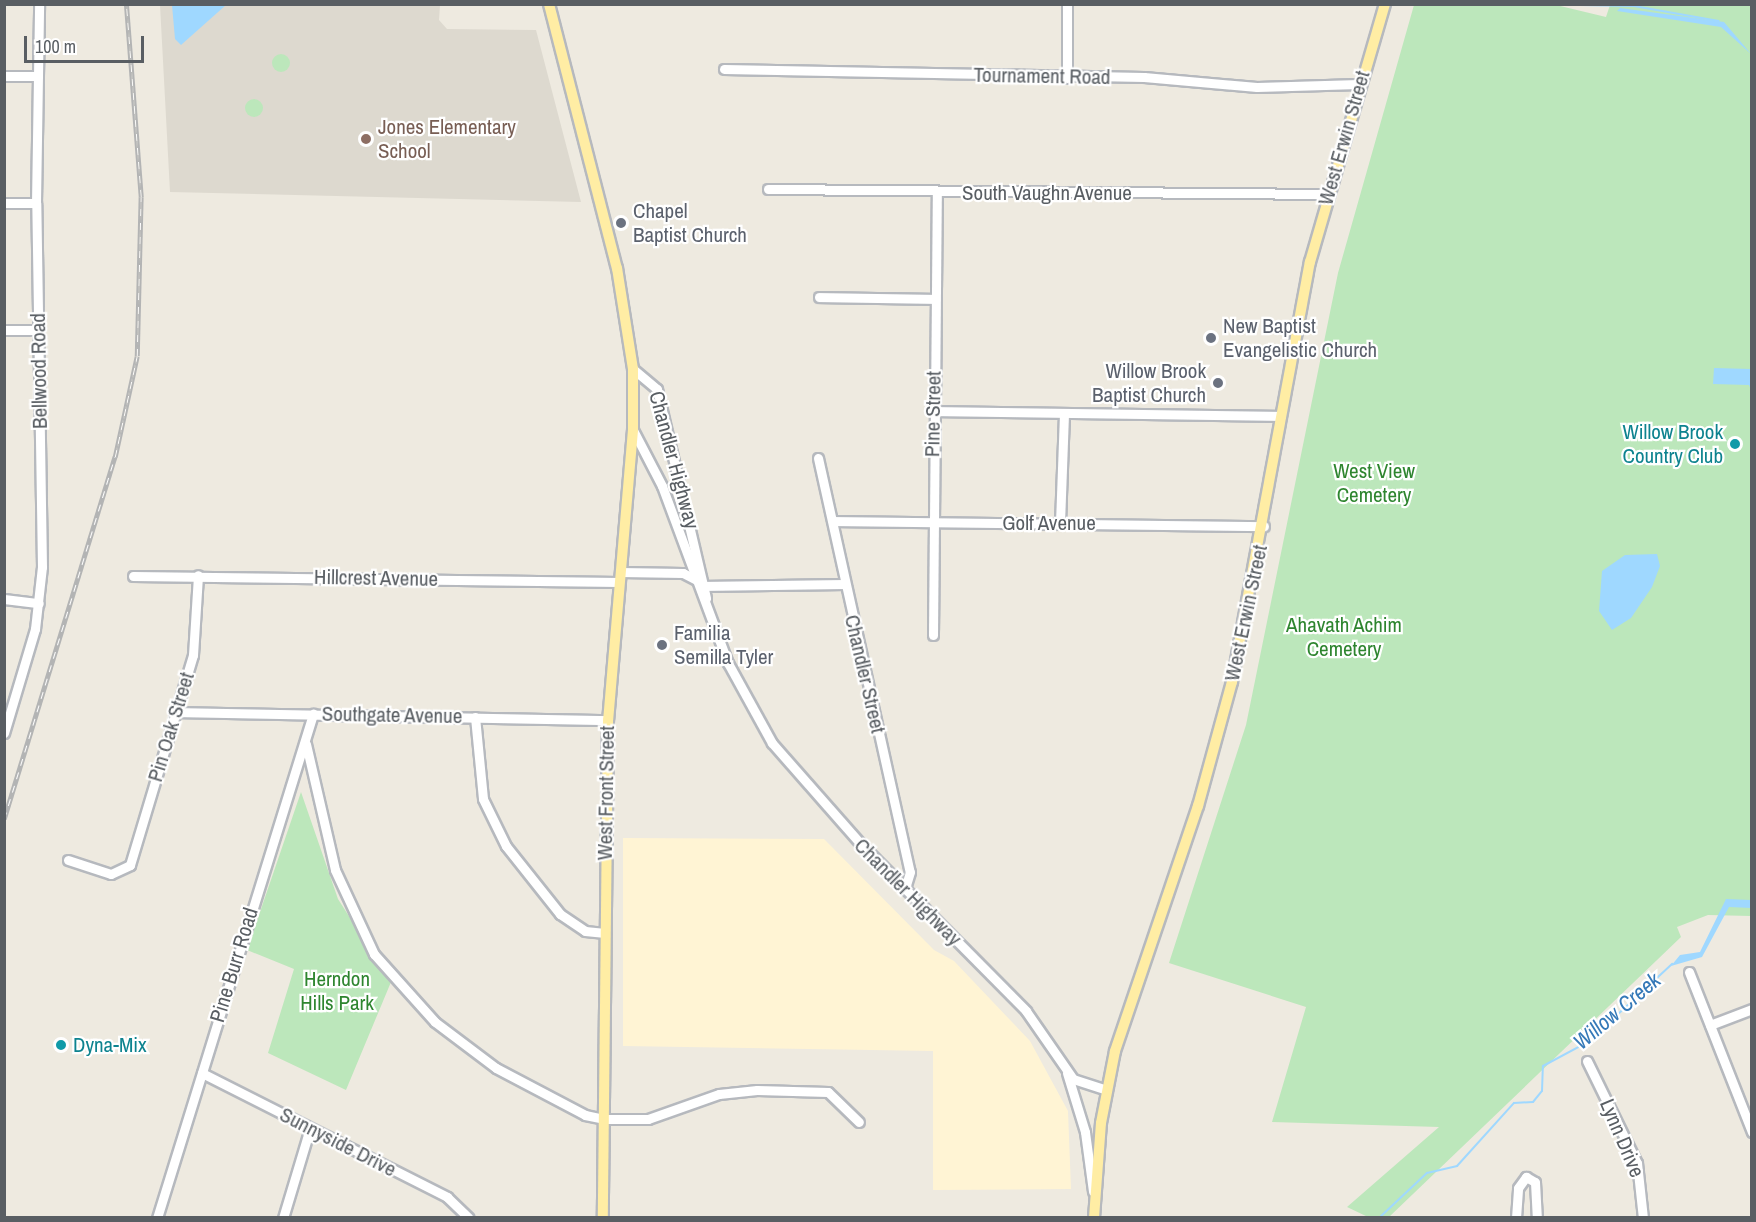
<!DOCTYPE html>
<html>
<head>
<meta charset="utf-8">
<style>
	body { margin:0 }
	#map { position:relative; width:1756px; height:1222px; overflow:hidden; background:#eeeae0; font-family:"Archivo Narrow",sans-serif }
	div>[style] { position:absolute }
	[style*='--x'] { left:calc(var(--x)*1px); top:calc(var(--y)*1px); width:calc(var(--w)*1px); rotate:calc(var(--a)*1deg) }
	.commercial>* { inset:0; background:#fff4d4 }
	.education>* { inset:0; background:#ddd9cf }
	.green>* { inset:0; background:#bce7bb }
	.round { border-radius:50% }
	.water>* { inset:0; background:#9fd8ff }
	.stream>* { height:2px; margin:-1px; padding:0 1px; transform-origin:1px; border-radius:1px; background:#9fd8ff }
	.roads { filter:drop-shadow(2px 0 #b6b9be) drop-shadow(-2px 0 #b6b9be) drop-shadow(0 2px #b6b9be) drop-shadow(0 -2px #b6b9be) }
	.minor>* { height:9px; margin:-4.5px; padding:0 4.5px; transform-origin:4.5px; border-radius:4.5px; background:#fff }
	.major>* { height:10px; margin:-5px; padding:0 5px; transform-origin:5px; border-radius:5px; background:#ffeda4 }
	.rail>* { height:4.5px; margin-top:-2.25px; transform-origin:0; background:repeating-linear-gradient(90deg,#fff 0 7px,#b3b4b4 0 14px); box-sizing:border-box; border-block:2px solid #b3b4b4 }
	.dots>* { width:16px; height:16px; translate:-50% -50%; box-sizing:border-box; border:3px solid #fff; border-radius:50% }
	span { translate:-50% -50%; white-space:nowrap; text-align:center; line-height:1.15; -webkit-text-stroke:4.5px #fff; paint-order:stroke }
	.street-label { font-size:21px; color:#595e63 }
	.education-label { font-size:21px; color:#785e54 }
	.left { translate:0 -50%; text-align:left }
	.worship-label { font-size:21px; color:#5b616d }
	.right { translate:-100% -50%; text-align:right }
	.culture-label { font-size:21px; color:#0d838f }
	.park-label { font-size:21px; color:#2e852f }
	.water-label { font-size:22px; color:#3579b8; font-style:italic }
	.frame { position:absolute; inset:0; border:6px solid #595e63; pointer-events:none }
	.scale { position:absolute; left:24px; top:36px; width:120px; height:27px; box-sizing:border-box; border:3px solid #595e63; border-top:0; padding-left:8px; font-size:18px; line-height:21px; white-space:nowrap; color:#595e63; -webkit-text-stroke:4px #fff; paint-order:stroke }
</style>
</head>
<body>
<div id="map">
	<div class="commercial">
		<i style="clip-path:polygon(623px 838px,824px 839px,934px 950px,954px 961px,1030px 1041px,1068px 1111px,1071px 1189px,933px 1190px,933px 1051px,623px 1046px)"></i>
	</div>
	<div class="education">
		<i style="clip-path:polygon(160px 5px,440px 5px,439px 20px,447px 29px,536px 30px,581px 202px,170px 192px)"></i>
	</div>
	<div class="green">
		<i style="clip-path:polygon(1414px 5px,1556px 5px,1606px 17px,1610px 5px,1751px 5px,1751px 916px,1708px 915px,1677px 927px,1681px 937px,1389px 1217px,1368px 1217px,1347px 1207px,1439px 1127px,1272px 1122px,1306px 1007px,1169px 963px,1246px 725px,1338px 273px)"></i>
		<i class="round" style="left:272px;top:54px;width:18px;height:18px"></i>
		<i class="round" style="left:245px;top:99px;width:18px;height:18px"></i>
		<i style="clip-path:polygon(301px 792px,338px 899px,391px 982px,346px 1090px,268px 1053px,294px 969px,247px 950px)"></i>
	</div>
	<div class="water">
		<i style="clip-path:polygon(172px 5px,172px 4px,226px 5px,181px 45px,175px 39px)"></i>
		<i style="clip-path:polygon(1620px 8px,1724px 22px,1751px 54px,1721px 27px,1617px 11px)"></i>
		<i style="clip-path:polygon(1714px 368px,1751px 369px,1751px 390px,1749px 385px,1713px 384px)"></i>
		<i style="clip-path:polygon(1657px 554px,1660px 566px,1652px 587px,1631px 618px,1612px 630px,1599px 611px,1602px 571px,1625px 555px)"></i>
		<i style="clip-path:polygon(1726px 899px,1751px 900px,1751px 908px,1729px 907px,1702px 957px,1671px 966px,1680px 955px,1700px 952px)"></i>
	</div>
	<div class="stream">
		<i style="--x:1526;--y:4;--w:108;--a:1.1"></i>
		<i style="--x:1634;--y:6;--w:86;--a:10"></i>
		<i style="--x:1379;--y:1218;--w:66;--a:-43.2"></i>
		<i style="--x:1427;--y:1173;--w:31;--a:-13"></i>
		<i style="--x:1457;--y:1166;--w:85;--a:-47.9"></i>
		<i style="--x:1514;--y:1103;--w:19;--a:-3"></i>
		<i style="--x:1533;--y:1102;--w:14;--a:-51"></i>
		<i style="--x:1542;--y:1091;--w:25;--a:-88"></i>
		<i style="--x:1543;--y:1066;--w:51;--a:-28.1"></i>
		<i style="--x:1588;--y:1042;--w:115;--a:-42.9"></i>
	</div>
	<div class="roads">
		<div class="minor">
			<i style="--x:1067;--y:4;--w:74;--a:90"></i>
			<i style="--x:724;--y:69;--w:420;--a:1.1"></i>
			<i style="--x:1144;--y:77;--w:113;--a:5.1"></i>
			<i style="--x:1257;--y:87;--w:102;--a:-1.7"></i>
			<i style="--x:4;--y:76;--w:34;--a:0"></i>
			<i style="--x:768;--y:189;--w:559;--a:0.51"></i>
			<i style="--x:4;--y:203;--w:32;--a:0"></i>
			<i style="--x:819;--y:297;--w:116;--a:1"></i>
			<i style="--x:4;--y:330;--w:34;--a:0"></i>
			<i style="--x:633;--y:369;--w:31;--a:40"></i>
			<i style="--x:657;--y:389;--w:215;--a:76.8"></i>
			<i style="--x:934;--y:411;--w:347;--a:0.8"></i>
			<i style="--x:633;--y:430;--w:63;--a:62.6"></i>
			<i style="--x:662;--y:486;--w:189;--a:69.6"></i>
			<i style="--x:728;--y:663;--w:91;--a:61.2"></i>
			<i style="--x:772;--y:743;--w:133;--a:48.7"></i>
			<i style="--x:860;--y:843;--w:236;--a:45.3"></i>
			<i style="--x:1026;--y:1011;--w:83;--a:55.3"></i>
			<i style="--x:1073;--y:1079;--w:35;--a:18"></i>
			<i style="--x:818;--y:458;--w:424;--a:77.5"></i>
			<i style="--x:910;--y:872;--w:17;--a:107"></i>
			<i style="--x:834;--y:521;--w:430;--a:0.7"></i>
			<i style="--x:1060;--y:523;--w:110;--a:-87.9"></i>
			<i style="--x:620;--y:572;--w:63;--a:0.9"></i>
			<i style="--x:683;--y:573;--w:13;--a:27"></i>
			<i style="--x:133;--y:576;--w:486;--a:0.7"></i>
			<i style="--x:700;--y:586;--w:145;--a:-0.8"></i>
			<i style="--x:4;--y:599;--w:35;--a:7"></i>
			<i style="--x:933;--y:635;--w:443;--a:-89.5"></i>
			<i style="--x:177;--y:712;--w:431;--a:1.1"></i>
			<i style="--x:475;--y:717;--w:82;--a:84.4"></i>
			<i style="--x:483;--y:799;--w:52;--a:63.9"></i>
			<i style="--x:506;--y:846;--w:87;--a:51.5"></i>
			<i style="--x:560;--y:914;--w:30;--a:34"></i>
			<i style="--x:585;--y:931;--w:20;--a:6"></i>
			<i style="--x:4;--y:733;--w:109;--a:-73.4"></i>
			<i style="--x:35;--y:629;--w:62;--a:-83.6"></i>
			<i style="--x:42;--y:567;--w:364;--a:-90.9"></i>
			<i style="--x:36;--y:203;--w:199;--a:-89.1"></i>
			<i style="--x:306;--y:744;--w:129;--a:77"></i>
			<i style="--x:335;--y:870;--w:93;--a:65.1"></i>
			<i style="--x:374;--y:954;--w:91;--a:48.1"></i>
			<i style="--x:435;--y:1022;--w:76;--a:37"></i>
			<i style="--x:496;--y:1068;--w:101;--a:27.8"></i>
			<i style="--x:585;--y:1115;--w:19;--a:12"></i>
			<i style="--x:604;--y:1119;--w:44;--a:0"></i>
			<i style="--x:648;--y:1119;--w:75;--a:-19.4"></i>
			<i style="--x:719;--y:1094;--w:38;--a:-6"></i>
			<i style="--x:757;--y:1090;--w:71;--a:1.6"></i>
			<i style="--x:828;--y:1092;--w:43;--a:44.1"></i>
			<i style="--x:68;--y:860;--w:45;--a:18"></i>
			<i style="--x:111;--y:874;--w:21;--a:-25"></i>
			<i style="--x:130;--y:865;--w:219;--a:-73.3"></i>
			<i style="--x:193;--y:655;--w:80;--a:-86.4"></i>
			<i style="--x:1689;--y:972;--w:172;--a:68.5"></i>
			<i style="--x:1710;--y:1025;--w:45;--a:-20.9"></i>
			<i style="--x:1587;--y:1061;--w:114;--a:63.9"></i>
			<i style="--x:1637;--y:1163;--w:55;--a:83.8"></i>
			<i style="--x:202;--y:1073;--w:275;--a:26.8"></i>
			<i style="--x:447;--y:1197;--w:30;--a:44"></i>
			<i style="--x:1067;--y:1073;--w:62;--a:73"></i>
			<i style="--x:1085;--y:1132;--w:60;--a:82.3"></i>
			<i style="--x:157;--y:1218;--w:528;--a:-72.8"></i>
			<i style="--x:283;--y:1218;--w:94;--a:-73.3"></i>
			<i style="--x:1516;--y:1218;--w:30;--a:-86"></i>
			<i style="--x:1518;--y:1188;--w:14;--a:-54"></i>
			<i style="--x:1526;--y:1177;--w:10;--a:29"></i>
			<i style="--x:1535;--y:1182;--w:36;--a:87"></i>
		</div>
		<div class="major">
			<i style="--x:549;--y:4;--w:273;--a:75.6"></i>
			<i style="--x:617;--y:268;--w:102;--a:81"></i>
			<i style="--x:633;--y:369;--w:61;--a:90"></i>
			<i style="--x:633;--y:430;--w:291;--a:94.9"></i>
			<i style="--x:608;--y:720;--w:498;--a:90.6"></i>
			<i style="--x:1094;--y:1218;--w:95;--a:-85.8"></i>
			<i style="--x:1101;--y:1123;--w:73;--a:-79"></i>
			<i style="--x:1115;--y:1051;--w:259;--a:-71.3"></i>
			<i style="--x:1198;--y:806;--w:129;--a:-74.7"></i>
			<i style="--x:1232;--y:682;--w:427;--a:-79.5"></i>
			<i style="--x:1310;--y:262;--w:269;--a:-73.8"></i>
		</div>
	</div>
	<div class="rail">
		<i style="--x:4;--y:819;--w:379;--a:-73"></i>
		<i style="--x:115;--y:457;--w:103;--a:-77.7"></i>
		<i style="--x:137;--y:356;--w:159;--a:-88.6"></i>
		<i style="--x:141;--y:197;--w:194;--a:-94.4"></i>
	</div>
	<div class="dots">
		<i style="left:366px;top:139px;background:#8d6e63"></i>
		<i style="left:621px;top:223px;background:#6b7280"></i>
		<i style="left:1211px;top:338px;background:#6b7280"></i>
		<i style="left:1218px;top:383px;background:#6b7280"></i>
		<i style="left:1735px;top:444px;background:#0f9aa8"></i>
		<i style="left:662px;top:645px;background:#6b7280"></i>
		<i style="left:61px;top:1045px;background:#0f9aa8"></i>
	</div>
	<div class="street-label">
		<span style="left:1042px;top:76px;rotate:1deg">Tournament Road</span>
		<span style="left:1344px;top:138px;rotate:-74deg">West Erwin Street</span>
		<span style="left:1047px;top:193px">South Vaughn Avenue</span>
		<span style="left:39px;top:371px;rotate:-91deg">Bellwood Road</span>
		<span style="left:933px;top:414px;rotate:-89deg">Pine Street</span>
		<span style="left:674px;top:460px;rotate:75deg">Chandler Highway</span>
		<span style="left:1049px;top:523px">Golf Avenue</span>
		<span style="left:376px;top:578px;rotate:1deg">Hillcrest Avenue</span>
		<span style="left:1246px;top:613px;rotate:-78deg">West Erwin Street</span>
		<span style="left:865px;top:674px;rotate:77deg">Chandler Street</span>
		<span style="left:392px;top:715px;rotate:1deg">Southgate Avenue</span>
		<span style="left:171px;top:727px;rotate:-73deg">Pin Oak Street</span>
		<span style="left:606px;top:793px;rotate:-89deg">West Front Street</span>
		<span style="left:908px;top:892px;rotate:45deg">Chandler Highway</span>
		<span style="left:234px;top:965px;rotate:-73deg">Pine Burr Road</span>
		<span style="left:1622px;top:1138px;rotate:67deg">Lynn Drive</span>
		<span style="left:338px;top:1142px;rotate:27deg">Sunnyside Drive</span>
	</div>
	<div class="education-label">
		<span class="left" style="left:378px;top:139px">Jones Elementary<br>School</span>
	</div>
	<div class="worship-label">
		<span class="left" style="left:633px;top:223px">Chapel<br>Baptist Church</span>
		<span class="left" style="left:1223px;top:338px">New Baptist<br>Evangelistic Church</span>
		<span class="right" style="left:1206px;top:383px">Willow Brook<br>Baptist Church</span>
		<span class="left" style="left:674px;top:645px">Familia<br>Semilla Tyler</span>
	</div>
	<div class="culture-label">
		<span class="right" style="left:1723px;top:444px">Willow Brook<br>Country Club</span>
		<span class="left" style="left:73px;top:1045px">Dyna-Mix</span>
	</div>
	<div class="park-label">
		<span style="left:1374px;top:483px">West View<br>Cemetery</span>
		<span style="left:1344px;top:637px">Ahavath Achim<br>Cemetery</span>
		<span style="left:337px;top:991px">Herndon<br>Hills Park</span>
	</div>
	<div class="water-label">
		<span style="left:1617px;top:1011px;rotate:-40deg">Willow Creek</span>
	</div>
	<div class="frame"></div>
	<div class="scale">100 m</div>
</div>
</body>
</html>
